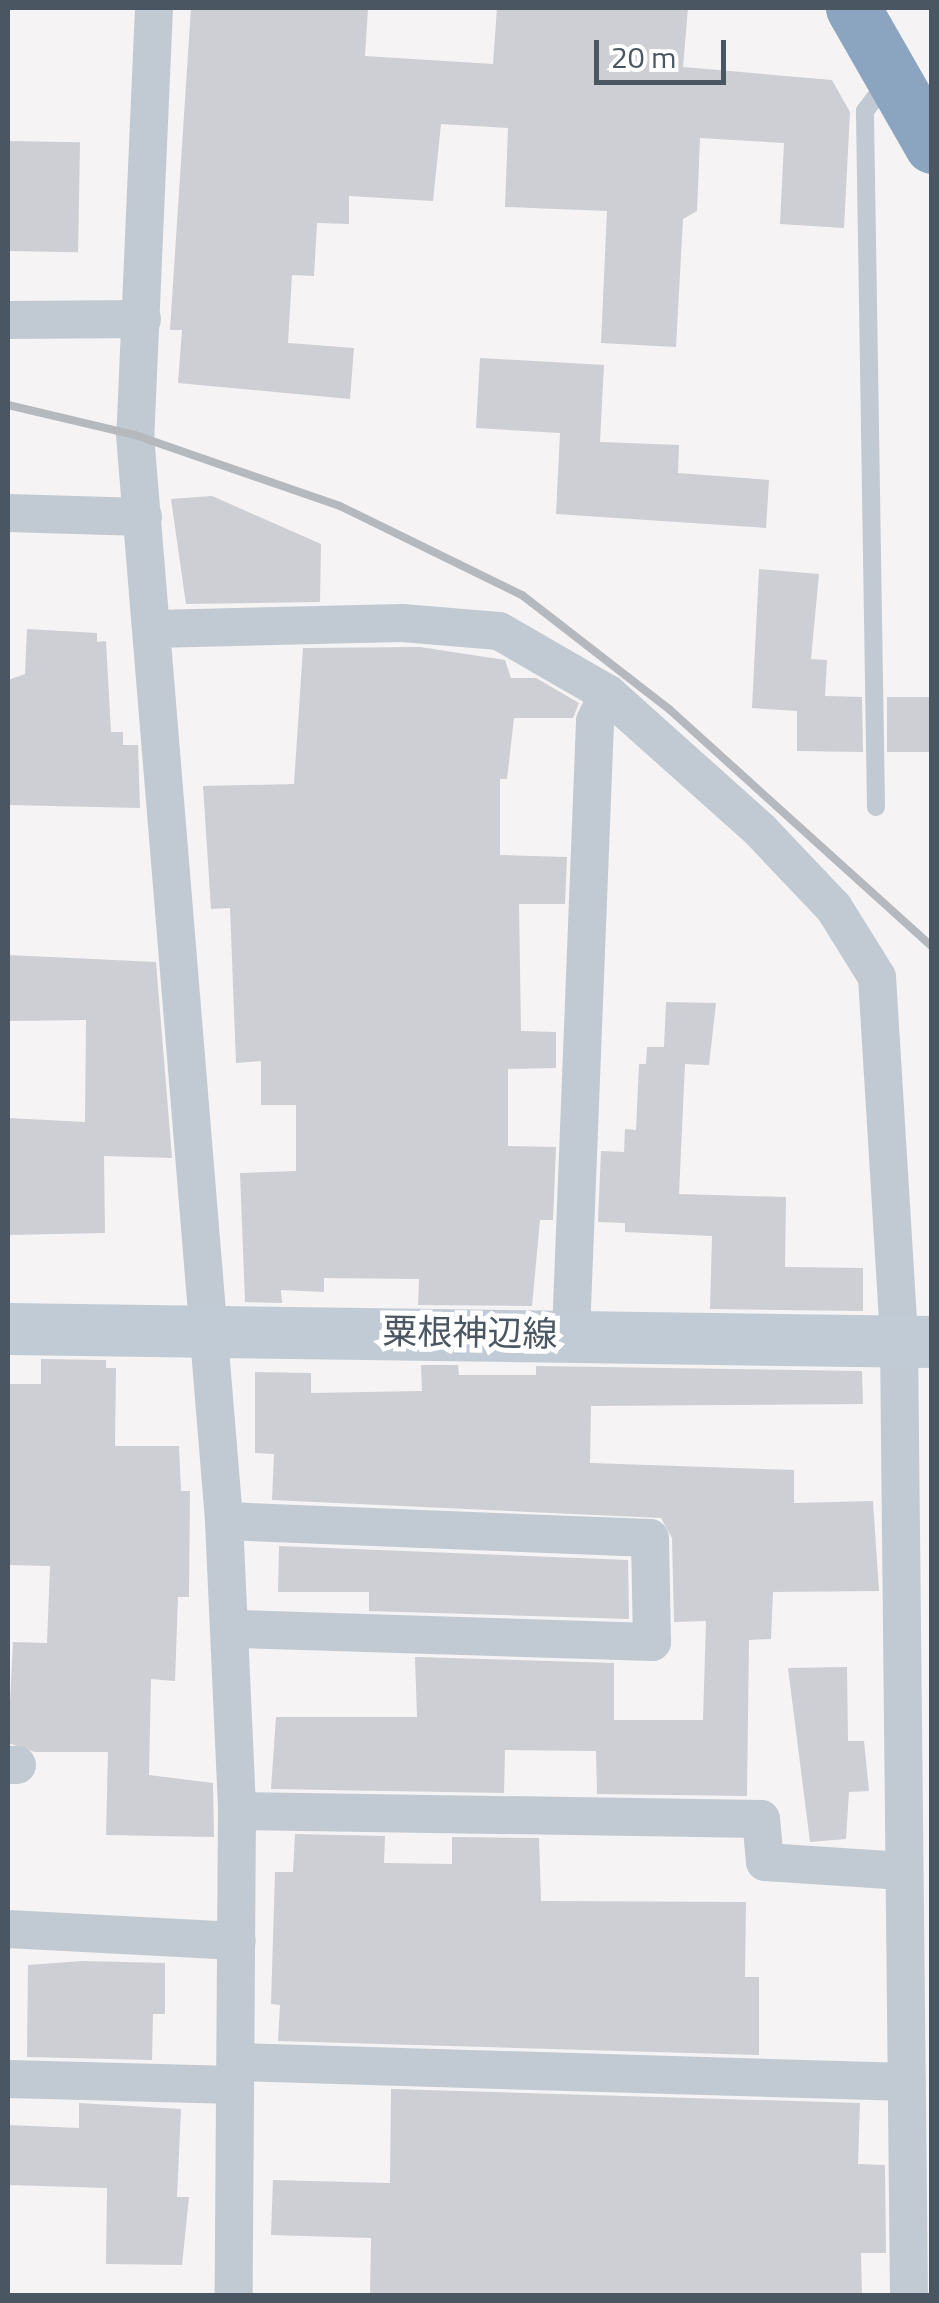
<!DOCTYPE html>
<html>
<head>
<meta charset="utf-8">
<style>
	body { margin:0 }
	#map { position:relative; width:939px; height:2303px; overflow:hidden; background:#f5f3f3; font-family:"Titillium Web","Noto Sans JP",sans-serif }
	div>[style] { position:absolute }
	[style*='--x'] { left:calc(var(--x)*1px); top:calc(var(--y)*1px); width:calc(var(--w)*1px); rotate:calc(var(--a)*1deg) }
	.building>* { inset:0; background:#cdcfd5; transform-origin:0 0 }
	.lane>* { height:18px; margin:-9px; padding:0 9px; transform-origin:9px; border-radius:9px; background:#c1cad2 }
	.street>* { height:38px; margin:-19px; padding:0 19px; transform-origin:19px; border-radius:19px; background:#c1cad2 }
	.secondary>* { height:52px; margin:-26px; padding:0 26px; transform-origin:26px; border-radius:26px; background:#c1cbd6 }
	.highway>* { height:55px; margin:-27.5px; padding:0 27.5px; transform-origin:27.5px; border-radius:27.5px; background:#8ba5c1 }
	.rail>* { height:8px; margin:-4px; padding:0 4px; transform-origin:4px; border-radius:4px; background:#b5b8bd }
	span { translate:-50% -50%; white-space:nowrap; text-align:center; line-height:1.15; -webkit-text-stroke:10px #fff; paint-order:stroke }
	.street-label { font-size:35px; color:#4a5661 }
	.frame { position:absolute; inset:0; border:10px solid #4a5661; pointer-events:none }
	.scale { position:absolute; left:594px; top:40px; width:132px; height:45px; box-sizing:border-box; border:5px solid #4a5661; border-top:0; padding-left:12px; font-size:30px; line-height:35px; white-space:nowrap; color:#4a5661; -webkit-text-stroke:8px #fff; paint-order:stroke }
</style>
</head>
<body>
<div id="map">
	<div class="building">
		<i style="clip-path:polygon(191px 8px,368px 8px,365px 56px,493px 64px,497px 8px,688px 8px,683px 67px,832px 80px,850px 112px,844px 228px,780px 224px,784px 143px,700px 138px,697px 211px,683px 219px,676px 347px,601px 343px,607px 211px,505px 207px,508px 128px,441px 124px,433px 201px,349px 196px,349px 224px,317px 223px,314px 276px,292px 275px,288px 343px,354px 348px,350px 399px,178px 383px,182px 330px,170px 330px)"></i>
		<i style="left:8px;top:141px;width:72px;height:110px;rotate:1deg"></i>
		<i style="clip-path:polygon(480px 358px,604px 365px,600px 442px,679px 445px,678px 473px,769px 480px,766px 528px,556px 514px,560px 433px,476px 428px)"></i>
		<i style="clip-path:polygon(212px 496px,321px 544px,320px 602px,186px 604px,171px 499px)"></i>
		<i style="clip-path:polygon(759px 569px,819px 574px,811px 659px,827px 660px,825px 696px,862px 697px,863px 752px,797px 751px,797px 711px,752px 708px)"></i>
		<i style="clip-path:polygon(27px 629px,97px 633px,97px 642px,106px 641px,111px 732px,123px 732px,123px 745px,138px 745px,140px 808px,8px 805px,8px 680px,25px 674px)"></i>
		<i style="clip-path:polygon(420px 647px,505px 660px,511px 678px,536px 678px,579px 703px,573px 718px,514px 718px,507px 779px,500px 779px,500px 855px,567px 857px,565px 904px,519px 904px,521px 1031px,556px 1032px,556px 1068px,508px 1069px,508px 1146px,556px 1147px,553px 1220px,540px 1220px,532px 1306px,418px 1305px,419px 1279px,324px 1278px,324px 1292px,281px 1290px,282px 1303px,245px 1302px,240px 1173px,296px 1171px,296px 1105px,261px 1105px,261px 1061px,236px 1063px,230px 908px,211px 909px,203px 786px,294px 784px,303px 648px)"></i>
		<i style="left:887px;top:697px;width:45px;height:55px"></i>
		<i style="clip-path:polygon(8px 955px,156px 962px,172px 1158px,104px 1156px,105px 1233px,8px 1235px,8px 1118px,85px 1122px,86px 1020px,8px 1021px)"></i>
		<i style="clip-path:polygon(666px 1002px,716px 1003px,709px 1065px,685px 1064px,679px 1194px,786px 1197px,785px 1267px,863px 1268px,863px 1311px,710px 1309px,712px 1236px,625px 1232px,625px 1223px,598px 1222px,601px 1151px,624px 1152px,625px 1129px,636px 1130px,639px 1064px,646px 1064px,647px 1047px,664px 1047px)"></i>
		<i style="clip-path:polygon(41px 1359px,106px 1360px,106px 1368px,116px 1368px,115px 1446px,179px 1446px,181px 1491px,190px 1491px,189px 1597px,178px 1597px,175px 1681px,151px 1679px,149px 1775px,213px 1783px,214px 1837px,106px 1835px,108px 1752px,35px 1752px,8px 1743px,13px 1642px,47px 1643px,50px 1566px,8px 1565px,8px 1384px,41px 1384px)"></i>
		<i style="clip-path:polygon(421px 1365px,458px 1365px,459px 1375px,536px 1375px,536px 1366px,862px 1371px,863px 1404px,591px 1406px,590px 1463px,794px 1470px,794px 1503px,873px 1501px,879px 1591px,773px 1592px,771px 1639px,749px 1640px,747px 1796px,597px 1794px,596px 1751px,505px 1750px,504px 1793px,271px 1789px,276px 1717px,417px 1717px,415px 1657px,614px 1663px,614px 1720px,703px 1720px,706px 1621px,674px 1622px,672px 1538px,661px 1518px,272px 1500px,274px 1454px,255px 1453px,255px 1372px,311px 1373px,311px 1393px,422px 1391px)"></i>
		<i style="clip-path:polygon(279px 1546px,628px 1560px,629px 1619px,369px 1611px,369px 1592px,278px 1592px)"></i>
		<i style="clip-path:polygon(847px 1667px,848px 1741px,864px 1741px,869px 1791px,849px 1792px,846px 1839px,810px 1842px,788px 1668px)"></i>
		<i style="clip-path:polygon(295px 1834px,385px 1836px,384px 1863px,452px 1864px,452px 1837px,539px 1838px,541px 1901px,746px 1902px,745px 1977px,759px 1977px,759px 2055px,278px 2041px,280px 2005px,271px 2004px,275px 1872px,293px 1872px)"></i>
		<i style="clip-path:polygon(82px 1961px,165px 1963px,165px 2014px,153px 2014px,152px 2060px,27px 2057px,28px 1965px)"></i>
		<i style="clip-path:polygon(391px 2089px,860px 2103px,858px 2164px,885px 2165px,886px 2253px,861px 2253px,862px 2296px,370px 2296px,371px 2238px,271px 2235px,273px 2180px,390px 2183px)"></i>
		<i style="clip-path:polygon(79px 2103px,181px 2109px,177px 2197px,189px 2197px,182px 2265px,106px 2264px,107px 2188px,8px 2185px,8px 2125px,79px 2128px)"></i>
	</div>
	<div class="lane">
		<i style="--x:876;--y:807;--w:696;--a:-90.91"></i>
		<i style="--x:865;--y:111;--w:39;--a:-53"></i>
	</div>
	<div class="street">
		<i style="--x:154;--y:8;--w:427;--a:92.5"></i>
		<i style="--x:135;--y:435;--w:1090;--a:85.31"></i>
		<i style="--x:224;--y:1521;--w:290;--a:87.4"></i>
		<i style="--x:237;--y:1811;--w:485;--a:90.4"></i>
		<i style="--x:8;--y:320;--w:134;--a:-0.4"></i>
		<i style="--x:8;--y:513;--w:135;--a:1.7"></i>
		<i style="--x:153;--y:629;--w:249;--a:-1.4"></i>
		<i style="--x:402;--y:623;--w:97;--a:4.7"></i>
		<i style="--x:499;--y:631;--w:126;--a:30"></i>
		<i style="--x:608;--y:694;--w:205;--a:41.8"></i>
		<i style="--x:761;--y:831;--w:106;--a:46.5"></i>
		<i style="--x:834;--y:908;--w:81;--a:58.1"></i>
		<i style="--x:877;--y:977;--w:365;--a:86.5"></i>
		<i style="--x:899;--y:1341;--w:955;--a:89.4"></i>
		<i style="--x:571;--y:1333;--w:612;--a:-87.75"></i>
		<i style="--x:595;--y:721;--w:30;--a:-64"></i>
		<i style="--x:224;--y:1521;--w:426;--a:2.3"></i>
		<i style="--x:650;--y:1538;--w:104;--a:88.9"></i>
		<i style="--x:652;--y:1642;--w:423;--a:-178.2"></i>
		<i style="--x:8;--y:1765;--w:9;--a:0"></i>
		<i style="--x:237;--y:1811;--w:524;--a:0.87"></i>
		<i style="--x:761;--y:1819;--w:43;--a:84.7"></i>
		<i style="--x:765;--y:1862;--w:139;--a:3.7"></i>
		<i style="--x:8;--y:1929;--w:229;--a:3"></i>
		<i style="--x:236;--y:2062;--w:671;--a:1.71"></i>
		<i style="--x:8;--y:2079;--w:227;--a:1.5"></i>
	</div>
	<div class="secondary">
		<i style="--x:8;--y:1329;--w:924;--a:0.81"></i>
	</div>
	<div class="highway">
		<i style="--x:853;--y:8;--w:159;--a:60.2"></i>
	</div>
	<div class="rail">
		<i style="--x:8;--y:405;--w:130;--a:13.3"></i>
		<i style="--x:135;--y:435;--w:217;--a:19.1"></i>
		<i style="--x:340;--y:506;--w:203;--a:26.1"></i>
		<i style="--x:522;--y:595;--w:186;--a:37.8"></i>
		<i style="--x:669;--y:709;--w:355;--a:42.1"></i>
	</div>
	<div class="street-label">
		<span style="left:470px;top:1332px;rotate:1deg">粟根神辺線</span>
	</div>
	<div class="frame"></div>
	<div class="scale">20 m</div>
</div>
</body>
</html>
